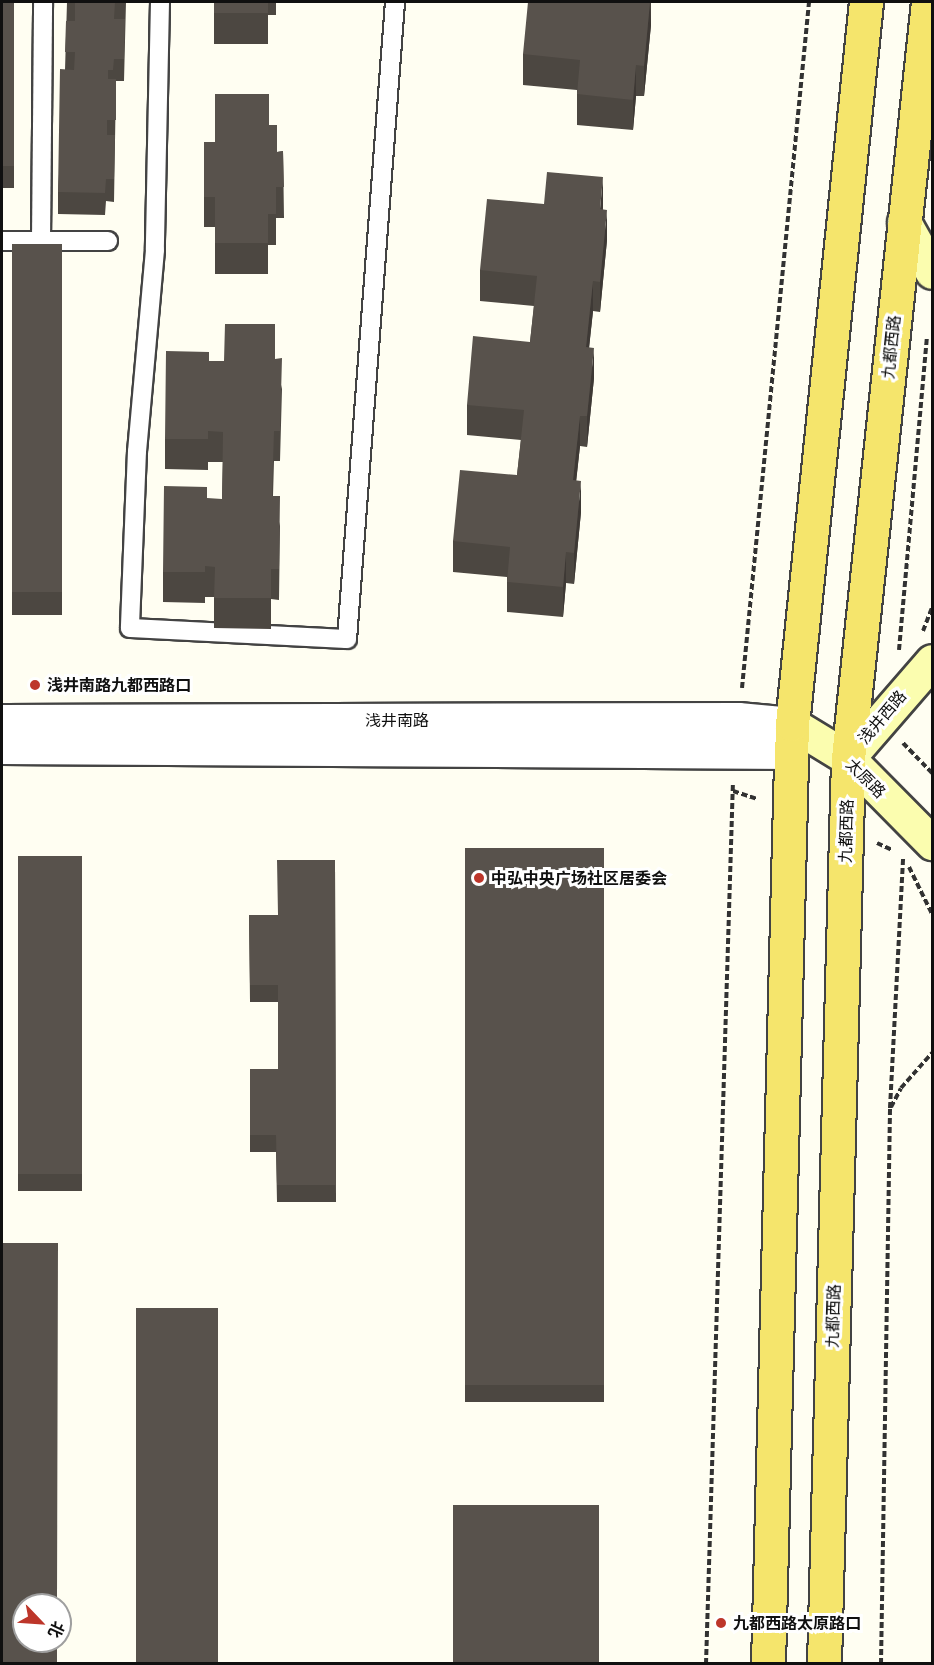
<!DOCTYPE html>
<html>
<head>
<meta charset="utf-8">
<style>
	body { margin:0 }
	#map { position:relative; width:934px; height:1665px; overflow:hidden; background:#fffef2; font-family:Lora,"Noto Sans SC",serif }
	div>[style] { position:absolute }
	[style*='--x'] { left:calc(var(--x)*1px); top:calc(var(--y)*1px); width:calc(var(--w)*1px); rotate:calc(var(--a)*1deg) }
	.path>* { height:4px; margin-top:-2px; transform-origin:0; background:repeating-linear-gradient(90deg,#323232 0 6px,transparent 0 9px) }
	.roads { filter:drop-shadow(2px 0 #434343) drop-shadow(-2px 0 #434343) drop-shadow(0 2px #434343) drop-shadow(0 -2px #434343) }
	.service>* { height:18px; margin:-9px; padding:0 9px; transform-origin:9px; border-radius:9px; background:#fff }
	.tertiary>* { height:33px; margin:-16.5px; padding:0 16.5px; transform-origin:16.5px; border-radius:16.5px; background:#fff }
	.secondary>* { height:33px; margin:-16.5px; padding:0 16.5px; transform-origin:16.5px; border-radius:16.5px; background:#fbfdaf }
	.primary>* { height:33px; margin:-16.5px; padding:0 16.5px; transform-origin:16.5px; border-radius:16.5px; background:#f5e56c }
	.wall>* { inset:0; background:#4c4741; transform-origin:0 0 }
	.shaded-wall>* { inset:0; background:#3e3935 }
	.building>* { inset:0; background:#58524c; transform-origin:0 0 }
	.dots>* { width:16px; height:16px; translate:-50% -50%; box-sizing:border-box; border:3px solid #fff; border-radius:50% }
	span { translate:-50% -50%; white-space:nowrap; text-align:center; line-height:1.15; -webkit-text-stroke:6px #fff; paint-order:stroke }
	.street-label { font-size:16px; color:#101010 }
	.poi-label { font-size:16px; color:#101010; font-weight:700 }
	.left { translate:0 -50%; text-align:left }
	.frame { position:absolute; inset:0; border:3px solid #101010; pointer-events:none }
	.north { position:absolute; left:12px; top:1593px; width:60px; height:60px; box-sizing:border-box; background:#fff; border:2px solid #9f9f9f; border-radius:50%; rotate:115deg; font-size:16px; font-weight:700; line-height:24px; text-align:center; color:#101010 }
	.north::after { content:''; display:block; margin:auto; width:21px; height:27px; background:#bd362a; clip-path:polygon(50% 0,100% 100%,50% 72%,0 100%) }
</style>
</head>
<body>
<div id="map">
	<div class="path">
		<i style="--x:923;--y:631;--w:26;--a:-69"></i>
		<i style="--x:899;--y:650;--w:313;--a:-84.9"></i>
		<i style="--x:742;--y:688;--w:689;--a:-84.42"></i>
		<i style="--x:903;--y:743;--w:42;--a:46"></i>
		<i style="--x:733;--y:791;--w:26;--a:18"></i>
		<i style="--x:877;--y:843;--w:17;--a:25"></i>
		<i style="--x:909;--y:867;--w:52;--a:63.9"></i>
		<i style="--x:891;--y:1107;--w:21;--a:-62"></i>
		<i style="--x:901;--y:1088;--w:47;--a:-48.5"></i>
		<i style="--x:706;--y:1664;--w:882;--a:-88.25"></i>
		<i style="--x:881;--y:1664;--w:556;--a:-89.07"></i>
		<i style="--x:890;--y:1108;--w:250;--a:-87"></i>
	</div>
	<div class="roads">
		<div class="service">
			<i style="--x:160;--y:2;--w:248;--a:91.2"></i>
			<i style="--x:155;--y:250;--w:202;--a:95.1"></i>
			<i style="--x:137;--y:451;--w:177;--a:92.3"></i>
			<i style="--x:130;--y:628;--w:217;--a:2.9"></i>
			<i style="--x:347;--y:639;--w:639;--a:-85.69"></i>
			<i style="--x:2;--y:241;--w:106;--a:0"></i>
			<i style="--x:41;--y:241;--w:239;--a:-89.5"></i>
		</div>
		<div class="tertiary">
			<i style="--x:2;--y:721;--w:736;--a:-0.16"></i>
			<i style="--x:738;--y:719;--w:54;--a:5.3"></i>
			<i style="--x:2;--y:747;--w:788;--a:0.36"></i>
		</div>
		<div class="secondary">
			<i style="--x:904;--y:222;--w:57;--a:60.8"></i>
			<i style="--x:792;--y:724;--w:66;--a:31.3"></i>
			<i style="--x:848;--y:758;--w:120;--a:45.3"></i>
			<i style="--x:848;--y:758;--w:128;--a:-49.1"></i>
		</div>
		<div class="primary">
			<i style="--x:768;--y:1664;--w:940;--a:-88.54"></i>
			<i style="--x:792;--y:724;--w:726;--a:-84.15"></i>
			<i style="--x:824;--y:1664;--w:906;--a:-88.48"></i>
			<i style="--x:848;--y:758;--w:760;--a:-83.96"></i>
		</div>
	</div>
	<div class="wall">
		<i style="left:2px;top:2px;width:12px;height:186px"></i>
		<i style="clip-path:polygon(67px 2px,126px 2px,124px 81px,116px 81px,114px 202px,106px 201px,105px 215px,58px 214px,58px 192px,65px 70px)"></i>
		<i style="clip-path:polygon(214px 2px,276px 2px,276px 15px,268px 15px,268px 44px,214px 44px)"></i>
		<i style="clip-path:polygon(651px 2px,651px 25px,644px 96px,636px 96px,633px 130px,577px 125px,577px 90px,523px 85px,523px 54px)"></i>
		<i style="clip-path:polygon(269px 125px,277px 152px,283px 151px,284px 218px,276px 218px,276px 245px,268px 245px,268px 274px,215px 274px,215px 227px,204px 227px,204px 142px,215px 142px)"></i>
		<i style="clip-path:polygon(603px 209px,607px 240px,600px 312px,593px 311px,589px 347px,594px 378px,587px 447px,580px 446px,576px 481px,581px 512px,574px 584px,566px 583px,563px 617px,507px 612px,507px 577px,453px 572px,453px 541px,517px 475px,521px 440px,467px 435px,467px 405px,530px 342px,534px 306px,480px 301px,480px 270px)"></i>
		<i style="left:12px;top:244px;width:50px;height:371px"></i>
		<i style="clip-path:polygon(275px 359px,282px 389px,280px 461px,274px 461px,273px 496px,280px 526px,279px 600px,271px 599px,271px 629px,214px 628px,214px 597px,205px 597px,205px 603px,163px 602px,163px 572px,207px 499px,222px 499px,223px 462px,208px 462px,208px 470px,165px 469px,165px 439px,209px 361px,224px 361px)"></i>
		<i style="left:465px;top:848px;width:139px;height:554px"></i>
		<i style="left:82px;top:856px;width:335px;height:64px;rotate:90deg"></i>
		<i style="clip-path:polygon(335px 860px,336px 1202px,277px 1202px,276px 1152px,250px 1152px,250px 1069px,278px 1069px,278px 1002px,250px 1002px,249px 915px,278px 915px)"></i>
	</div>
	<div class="shaded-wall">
		<i style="clip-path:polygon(650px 2px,651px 25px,644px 96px,644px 66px)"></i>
		<i style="clip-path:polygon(636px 65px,636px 96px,633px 130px,633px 100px)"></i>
		<i style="clip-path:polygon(603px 177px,603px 208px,600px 240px,600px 209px)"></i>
		<i style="clip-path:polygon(607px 210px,607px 240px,600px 312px,600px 282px)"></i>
		<i style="clip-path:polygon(593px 281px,593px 311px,586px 377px,586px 347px)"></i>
		<i style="clip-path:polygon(594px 348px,594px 378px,587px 447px,587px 416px)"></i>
		<i style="clip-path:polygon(580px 416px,580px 446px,573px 511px,573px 480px)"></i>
		<i style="clip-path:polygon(581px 481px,581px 512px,574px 584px,574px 553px)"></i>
		<i style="clip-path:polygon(566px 552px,566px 583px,563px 617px,563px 587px)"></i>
	</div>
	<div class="building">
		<i style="left:2px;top:2px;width:12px;height:164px"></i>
		<i style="clip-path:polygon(75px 2px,115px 2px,114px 19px,125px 19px,124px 59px,114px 59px,113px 70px,108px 70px,108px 79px,116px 79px,116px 120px,107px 120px,107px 135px,115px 135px,114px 179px,106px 179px,105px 193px,58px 192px,60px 69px,74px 70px,75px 52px,65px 52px,66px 21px,75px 21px)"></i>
		<i style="left:214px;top:2px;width:54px;height:11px"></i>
		<i style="clip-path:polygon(528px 2px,650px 2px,644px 66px,636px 65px,633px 100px,577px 94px,580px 60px,523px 54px)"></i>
		<i style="clip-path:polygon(215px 94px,269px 94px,269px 125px,277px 125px,277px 152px,283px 151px,284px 187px,276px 187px,276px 214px,268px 214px,268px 243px,215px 243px,215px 197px,204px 197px,204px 142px,215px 142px)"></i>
		<i style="clip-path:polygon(547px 172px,603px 177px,600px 209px,607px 210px,600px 282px,593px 281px,586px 347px,594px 348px,587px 416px,580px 416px,573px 480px,581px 481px,574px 553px,566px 552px,563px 587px,507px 582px,510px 547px,453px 541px,460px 470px,517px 475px,524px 410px,467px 405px,473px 336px,530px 342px,537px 276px,480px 270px,487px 199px,544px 204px)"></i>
		<i style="left:12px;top:244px;width:50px;height:348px"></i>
		<i style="clip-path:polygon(225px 324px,275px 324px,275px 359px,282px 358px,280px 431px,274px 431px,272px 496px,280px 496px,279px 569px,271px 569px,271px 598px,214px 598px,215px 567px,205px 566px,205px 572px,163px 572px,164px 486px,207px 487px,207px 498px,222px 499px,223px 432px,208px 431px,208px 439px,165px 439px,166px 351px,209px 352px,209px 361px,224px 361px)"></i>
		<i style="left:465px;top:848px;width:139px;height:537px"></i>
		<i style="left:82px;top:856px;width:318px;height:64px;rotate:90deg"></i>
		<i style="clip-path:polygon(277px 860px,335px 860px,336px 1185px,277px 1185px,276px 1135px,250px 1135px,250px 1069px,278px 1069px,278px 985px,250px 985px,249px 915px,278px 915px)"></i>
		<i style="clip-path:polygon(2px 1243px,58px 1243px,57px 1605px,24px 1605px,24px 1641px,57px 1641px,57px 1664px,2px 1664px)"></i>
		<i style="left:218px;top:1308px;width:356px;height:82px;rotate:90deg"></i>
		<i style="left:453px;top:1505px;width:146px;height:159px"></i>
	</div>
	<div class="dots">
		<i style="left:35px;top:685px;background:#bd362a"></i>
		<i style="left:479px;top:878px;background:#bd362a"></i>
		<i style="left:721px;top:1623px;background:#bd362a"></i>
	</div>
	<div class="street-label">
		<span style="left:891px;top:347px;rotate:-84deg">九都西路</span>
		<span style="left:882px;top:717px;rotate:-50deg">浅井西路</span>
		<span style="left:397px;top:720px">浅井南路</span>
		<span style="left:866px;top:778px;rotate:45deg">太原路</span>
		<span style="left:846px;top:831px;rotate:-88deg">九都西路</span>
		<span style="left:833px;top:1316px;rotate:-88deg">九都西路</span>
	</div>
	<div class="poi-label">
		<span class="left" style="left:47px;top:685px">浅井南路九都西路口</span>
		<span class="left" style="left:491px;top:878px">中弘中央广场社区居委会</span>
		<span class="left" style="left:733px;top:1623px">九都西路太原路口</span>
	</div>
	<div class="frame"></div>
	<div class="north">北</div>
</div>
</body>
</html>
